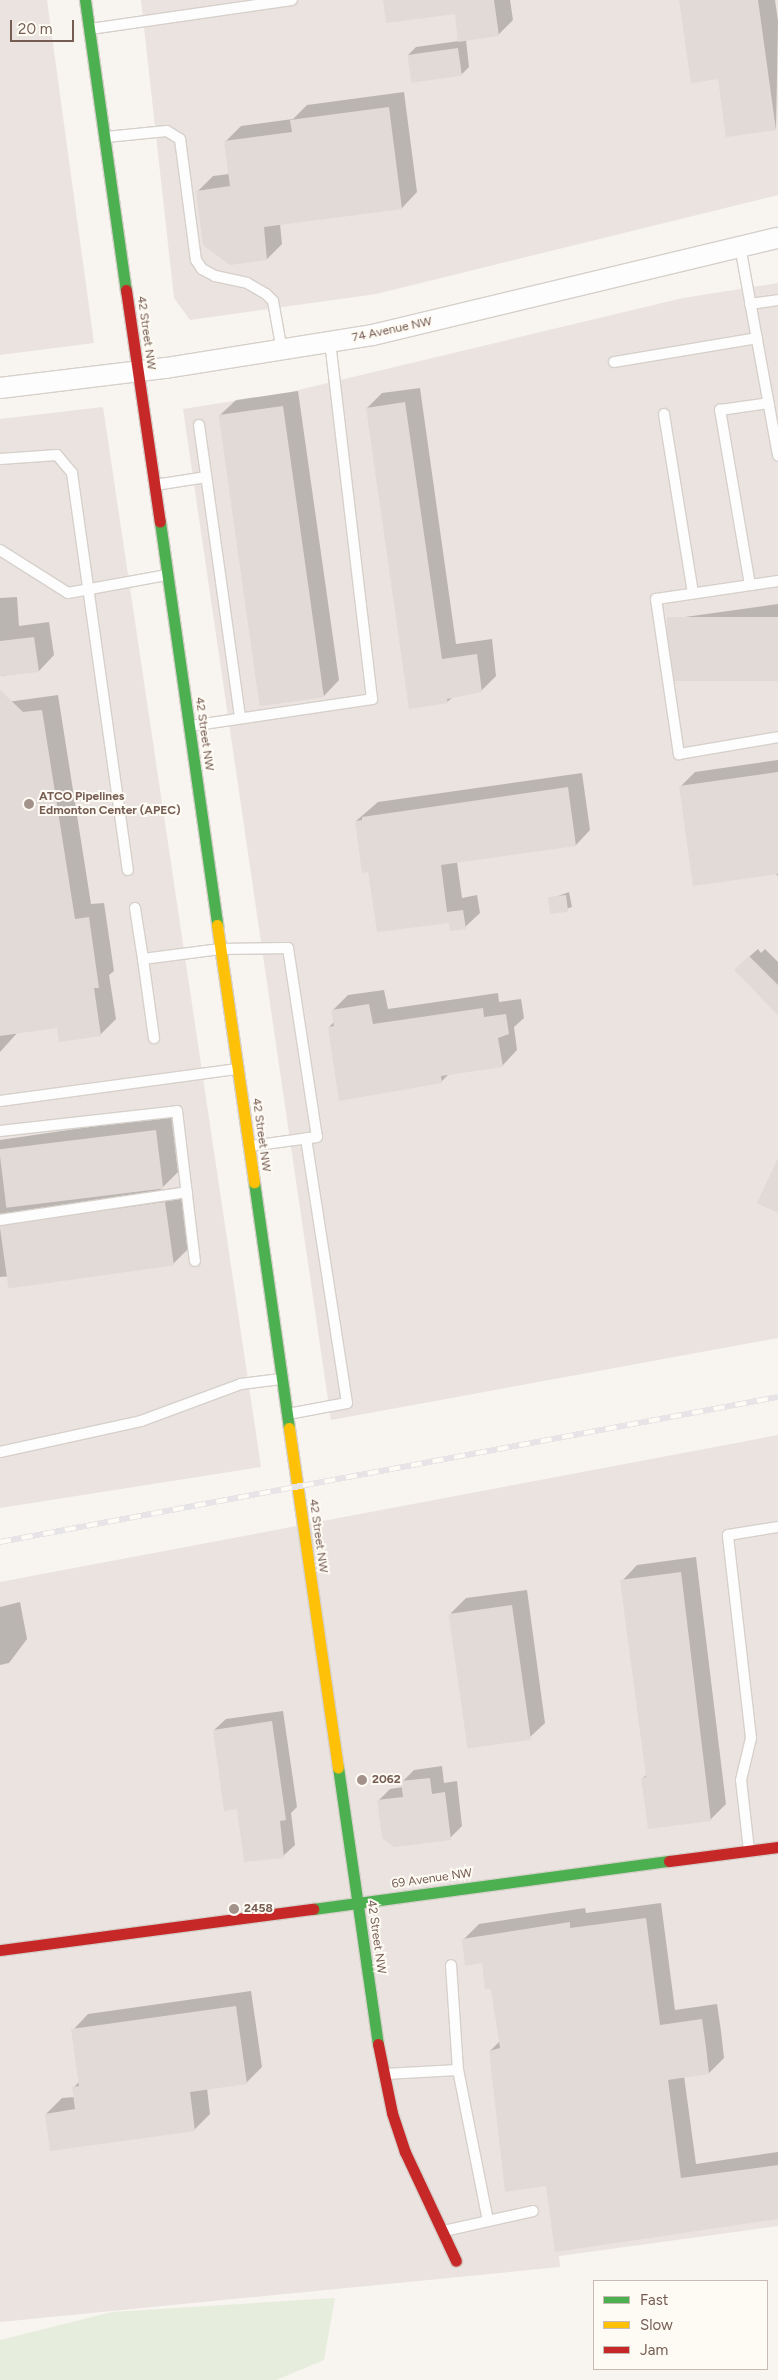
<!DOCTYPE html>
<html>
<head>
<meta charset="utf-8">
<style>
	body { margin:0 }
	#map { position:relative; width:778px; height:2380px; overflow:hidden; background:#f8f4f0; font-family:Figtree,sans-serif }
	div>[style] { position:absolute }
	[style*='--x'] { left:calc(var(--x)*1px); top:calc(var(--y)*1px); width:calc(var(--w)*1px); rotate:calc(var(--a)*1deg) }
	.industrial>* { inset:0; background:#eae3df }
	.green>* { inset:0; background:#e6eddc }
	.shadow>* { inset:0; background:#0003 }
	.building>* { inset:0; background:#e2dad6; transform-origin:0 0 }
	.roads { filter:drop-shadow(1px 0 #d6d0cb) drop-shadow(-1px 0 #d6d0cb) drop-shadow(0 1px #d6d0cb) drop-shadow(0 -1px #d6d0cb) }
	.lane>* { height:10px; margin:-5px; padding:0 5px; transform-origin:5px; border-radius:5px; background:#fefdfd }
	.street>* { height:20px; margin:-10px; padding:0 10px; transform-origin:10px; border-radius:10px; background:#fefdfd }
	.fast>* { height:11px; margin:-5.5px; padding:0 5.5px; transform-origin:5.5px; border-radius:5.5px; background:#4caf50 }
	.slow>* { height:11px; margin:-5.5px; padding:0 5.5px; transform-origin:5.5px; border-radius:5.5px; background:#ffc107 }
	.jam>* { height:11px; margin:-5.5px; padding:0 5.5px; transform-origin:5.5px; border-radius:5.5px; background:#c62828 }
	.rail>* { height:5.5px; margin-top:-2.75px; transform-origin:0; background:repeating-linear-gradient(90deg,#fefaf4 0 11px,#e6e4e6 0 22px); box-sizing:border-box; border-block:1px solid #e6e4e6 }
	.dots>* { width:14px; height:14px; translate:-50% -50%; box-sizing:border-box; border:2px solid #fefaf4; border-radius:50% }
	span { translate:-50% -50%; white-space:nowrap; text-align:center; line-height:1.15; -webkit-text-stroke:4px #fefaf4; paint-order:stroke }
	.street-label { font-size:12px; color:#755d52 }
	.poi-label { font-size:12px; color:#755d52; font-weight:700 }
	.left { translate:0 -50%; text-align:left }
	.legend { position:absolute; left:593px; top:2280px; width:175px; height:90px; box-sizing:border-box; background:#fefaf4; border:1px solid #c7bbb3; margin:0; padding:6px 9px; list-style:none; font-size:15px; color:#755d52 }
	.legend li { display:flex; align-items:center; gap:10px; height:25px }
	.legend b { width:25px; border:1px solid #c7bbb3 }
	.scale { position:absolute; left:10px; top:20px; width:64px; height:22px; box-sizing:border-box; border:2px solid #755d52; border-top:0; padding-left:6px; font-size:15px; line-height:18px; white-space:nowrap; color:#755d52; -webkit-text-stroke:4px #fefaf4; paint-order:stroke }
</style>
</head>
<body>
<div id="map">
	<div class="industrial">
		<i style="clip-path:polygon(0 0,47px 0,94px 343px,0 355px)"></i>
		<i style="clip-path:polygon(141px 0,778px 0,778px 195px,376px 294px,190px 320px,174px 298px)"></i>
		<i style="clip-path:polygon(778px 283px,778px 1338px,331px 1420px,183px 409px,290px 392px,683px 298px)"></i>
		<i style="clip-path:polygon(103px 407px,261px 1467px,0 1508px,0 419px)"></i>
		<i style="clip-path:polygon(778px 1435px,778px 2226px,559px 2256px,560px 2267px,0 2322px,0 1582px)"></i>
	</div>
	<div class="green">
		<i style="clip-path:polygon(335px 2298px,324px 2360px,276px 2380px,0 2380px,0 2340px,112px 2312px)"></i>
	</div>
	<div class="shadow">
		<i style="clip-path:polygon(384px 0,510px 0,513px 20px,498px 35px,466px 40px,469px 67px,461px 75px,408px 55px,416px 47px,459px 41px,456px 12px)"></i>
		<i style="clip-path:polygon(680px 0,775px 0,778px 21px,776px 129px,727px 136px,719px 78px)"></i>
		<i style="clip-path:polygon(404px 92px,417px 192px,402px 208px,280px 224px,282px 244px,267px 259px,198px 191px,213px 176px,229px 174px,225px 142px,241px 126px,293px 119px,307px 105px)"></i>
		<i style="clip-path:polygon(420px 388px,456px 644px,492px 639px,496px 676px,481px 691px,453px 697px,447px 702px,367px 408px,382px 393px)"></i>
		<i style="clip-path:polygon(298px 391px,339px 680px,324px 696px,220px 415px,236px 400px)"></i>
		<i style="clip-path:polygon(17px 597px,19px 626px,49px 622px,54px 655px,39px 671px,0 676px,0 598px)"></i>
		<i style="clip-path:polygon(778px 604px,778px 680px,670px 633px,685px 617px)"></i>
		<i style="clip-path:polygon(58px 695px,91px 904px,104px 903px,114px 971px,109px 975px,116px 1019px,100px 1035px,58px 1026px,18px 1032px,0 1052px,0 703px)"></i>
		<i style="clip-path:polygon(778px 760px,778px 876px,680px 787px,695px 772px)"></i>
		<i style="clip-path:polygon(582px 773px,590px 830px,576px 845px,457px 862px,462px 898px,477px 895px,480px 913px,465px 927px,450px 922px,370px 870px,356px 821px,378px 802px)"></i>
		<i style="clip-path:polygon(569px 892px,572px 907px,552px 913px,550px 899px)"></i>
		<i style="clip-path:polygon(758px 949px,761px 953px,765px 949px,778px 962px,778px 1013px,743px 962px)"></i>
		<i style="clip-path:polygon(384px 990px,388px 1009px,498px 993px,499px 1002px,521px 999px,524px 1018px,514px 1027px,517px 1050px,502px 1066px,450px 1073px,441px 1082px,329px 1027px,334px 1022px,332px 1011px,348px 995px)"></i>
		<i style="clip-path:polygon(171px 1115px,178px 1172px,160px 1190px,180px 1187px,189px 1248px,173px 1264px,0 1277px,0 1140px)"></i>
		<i style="clip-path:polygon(696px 1557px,726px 1804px,710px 1820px,643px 1778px,647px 1774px,622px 1581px,637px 1565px)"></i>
		<i style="clip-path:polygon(527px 1590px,545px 1723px,529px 1738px,451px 1613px,466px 1598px)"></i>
		<i style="clip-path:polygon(20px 1602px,27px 1639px,9px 1663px,0 1665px,0 1607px)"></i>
		<i style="clip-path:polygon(283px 1711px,297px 1807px,291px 1813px,295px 1845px,283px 1856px,238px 1807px,214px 1730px,226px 1719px)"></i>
		<i style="clip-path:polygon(442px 1766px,444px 1783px,457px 1781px,462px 1826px,450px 1838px,378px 1801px,390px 1789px,403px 1787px,402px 1782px,414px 1770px)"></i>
		<i style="clip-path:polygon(661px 1903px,675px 2010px,717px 2004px,721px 2031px,724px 2058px,709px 2073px,684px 2076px,696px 2164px,778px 2152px,778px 2217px,547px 2185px,490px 2051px,500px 2041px,492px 1987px,483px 1962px,463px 1940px,479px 1924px,585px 1908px,586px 1913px)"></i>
		<i style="clip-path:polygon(251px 1991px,262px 2067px,246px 2083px,207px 2088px,210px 2114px,195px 2129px,46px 2114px,62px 2098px,75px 2097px,73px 2088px,80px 2081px,73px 2030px,88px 2014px)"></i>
	</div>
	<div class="building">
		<i style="clip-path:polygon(383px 0,494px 0,499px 36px,458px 42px,455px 14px,386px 23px)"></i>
		<i style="clip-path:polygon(679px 0,758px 0,776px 130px,726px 137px,718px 79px,691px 83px)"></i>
		<i style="left:458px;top:48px;width:28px;height:51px;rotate:82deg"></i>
		<i style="clip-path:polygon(389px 107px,402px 209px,264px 227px,267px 260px,230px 265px,203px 245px,196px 191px,230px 186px,224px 141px,292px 132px,290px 120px)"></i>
		<i style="clip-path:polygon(405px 402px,442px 659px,477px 654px,482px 692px,447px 699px,448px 703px,409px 709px,366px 408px)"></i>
		<i style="left:283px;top:406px;width:294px;height:65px;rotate:82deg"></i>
		<i style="left:778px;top:617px;width:64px;height:111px;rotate:90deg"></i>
		<i style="clip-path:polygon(34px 637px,39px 672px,0 676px,0 641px)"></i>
		<i style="clip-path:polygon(0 690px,23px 712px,42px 710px,75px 919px,89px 917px,99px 988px,94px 988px,101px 1036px,59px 1042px,57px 1028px,0 1036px)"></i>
		<i style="clip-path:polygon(778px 772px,778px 874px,693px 886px,679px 786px)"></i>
		<i style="clip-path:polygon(568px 787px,576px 846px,441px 865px,447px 912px,463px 910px,466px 929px,450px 931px,449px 923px,377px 932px,368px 872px,362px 873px,355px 821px,362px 820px,362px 817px)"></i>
		<i style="left:566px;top:895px;width:17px;height:18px;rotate:83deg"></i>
		<i style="clip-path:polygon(749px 956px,778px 985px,778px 1015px,734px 970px)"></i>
		<i style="clip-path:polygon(369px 1004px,373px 1024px,483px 1008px,484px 1017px,506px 1014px,509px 1034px,498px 1038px,503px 1067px,441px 1076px,442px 1083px,339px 1101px,328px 1027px,334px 1026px,331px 1010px)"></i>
		<i style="left:156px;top:1130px;width:59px;height:158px;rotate:83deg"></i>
		<i style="clip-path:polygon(778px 1158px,778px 1213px,757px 1203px)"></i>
		<i style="left:165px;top:1202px;width:64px;height:167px;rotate:82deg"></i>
		<i style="clip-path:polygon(681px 1572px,711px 1821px,648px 1829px,641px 1778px,646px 1777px,620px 1580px)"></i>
		<i style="left:512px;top:1605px;width:136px;height:64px;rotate:82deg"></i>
		<i style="clip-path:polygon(272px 1721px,286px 1820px,280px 1821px,284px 1858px,244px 1862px,237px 1809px,224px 1811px,213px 1730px)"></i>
		<i style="clip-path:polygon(430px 1778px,432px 1794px,445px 1792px,451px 1840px,394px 1847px,382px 1838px,377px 1800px,403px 1797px,401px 1781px)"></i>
		<i style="clip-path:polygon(646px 1918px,660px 2025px,702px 2019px,706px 2047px,709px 2074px,668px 2080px,681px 2178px,778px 2165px,778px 2219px,555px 2252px,546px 2186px,505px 2192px,489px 2051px,500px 2048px,491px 1989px,485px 1989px,482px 1963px,465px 1966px,462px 1939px,570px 1922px,570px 1928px)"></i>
		<i style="clip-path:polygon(236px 2006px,247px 2084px,190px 2092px,195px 2131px,50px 2151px,45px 2114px,75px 2109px,72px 2087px,79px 2086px,71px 2029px)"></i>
	</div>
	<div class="roads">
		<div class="lane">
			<i style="--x:90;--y:29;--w:204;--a:-8.2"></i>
			<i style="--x:106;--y:137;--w:61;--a:-5.6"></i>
			<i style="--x:167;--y:131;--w:15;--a:32"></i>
			<i style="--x:180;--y:139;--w:122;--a:82.5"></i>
			<i style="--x:196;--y:260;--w:11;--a:56"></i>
			<i style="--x:202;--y:269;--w:15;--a:28"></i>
			<i style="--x:215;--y:276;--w:33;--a:12"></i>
			<i style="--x:247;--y:283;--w:22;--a:30"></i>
			<i style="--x:266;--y:294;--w:10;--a:45"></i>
			<i style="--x:273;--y:301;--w:51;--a:79.8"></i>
			<i style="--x:740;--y:246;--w:213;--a:79.7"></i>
			<i style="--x:750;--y:304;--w:28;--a:-8"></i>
			<i style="--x:614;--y:362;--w:145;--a:-9.5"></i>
			<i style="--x:664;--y:414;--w:181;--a:80.8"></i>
			<i style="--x:199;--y:425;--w:295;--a:82"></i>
			<i style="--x:0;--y:459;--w:57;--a:-4"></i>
			<i style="--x:57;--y:455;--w:23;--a:50"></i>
			<i style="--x:72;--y:473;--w:401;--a:82"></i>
			<i style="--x:155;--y:485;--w:52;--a:-8.9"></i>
			<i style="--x:0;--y:550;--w:80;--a:32.3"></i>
			<i style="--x:68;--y:593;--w:101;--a:-10.3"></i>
			<i style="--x:778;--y:581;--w:123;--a:171.6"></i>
			<i style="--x:656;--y:599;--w:157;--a:81.6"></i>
			<i style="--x:679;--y:754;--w:100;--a:-9.7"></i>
			<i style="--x:750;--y:585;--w:178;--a:-99.7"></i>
			<i style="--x:720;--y:410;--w:49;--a:-8.1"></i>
			<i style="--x:190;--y:726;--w:184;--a:-8.4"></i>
			<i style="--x:372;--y:699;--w:359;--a:-96.7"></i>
			<i style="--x:135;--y:908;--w:52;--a:81.1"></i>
			<i style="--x:143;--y:959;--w:78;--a:-7.4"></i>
			<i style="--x:220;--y:949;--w:68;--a:-0.8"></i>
			<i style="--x:288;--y:948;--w:191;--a:81.3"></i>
			<i style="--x:317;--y:1137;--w:68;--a:172.3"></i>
			<i style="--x:143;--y:959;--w:80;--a:82.1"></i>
			<i style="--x:0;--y:1101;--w:238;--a:-7.7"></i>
			<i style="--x:0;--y:1131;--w:178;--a:-6.4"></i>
			<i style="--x:177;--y:1111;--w:151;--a:83.2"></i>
			<i style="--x:0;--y:1220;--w:189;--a:-8.5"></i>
			<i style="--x:288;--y:1414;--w:60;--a:-10.6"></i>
			<i style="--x:347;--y:1403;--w:268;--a:-98.8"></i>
			<i style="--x:0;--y:1452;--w:144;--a:-12.4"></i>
			<i style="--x:141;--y:1421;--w:107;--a:-20.3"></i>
			<i style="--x:241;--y:1384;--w:40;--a:-7.1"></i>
			<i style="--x:749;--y:1850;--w:70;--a:-96.5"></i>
			<i style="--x:741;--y:1780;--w:43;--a:-76.6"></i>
			<i style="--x:751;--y:1738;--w:204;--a:-96.5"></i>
			<i style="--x:728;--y:1535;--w:51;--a:-9.1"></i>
			<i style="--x:385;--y:2074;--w:73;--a:-3.1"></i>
			<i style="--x:458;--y:2070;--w:105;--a:-93.8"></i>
			<i style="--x:488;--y:2221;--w:46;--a:-12.5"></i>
			<i style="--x:444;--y:2231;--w:45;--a:-12.8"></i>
			<i style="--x:488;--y:2221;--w:154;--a:-101.2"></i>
		</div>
		<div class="street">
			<i style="--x:0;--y:388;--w:167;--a:-6.9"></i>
			<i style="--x:166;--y:368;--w:210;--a:-9.1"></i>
			<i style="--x:373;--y:335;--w:416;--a:-13.5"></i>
		</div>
		<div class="fast">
			<i style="--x:85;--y:0;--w:293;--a:82"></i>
			<i style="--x:160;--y:522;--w:407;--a:81.9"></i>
			<i style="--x:254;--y:1182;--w:248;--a:81.9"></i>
			<i style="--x:338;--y:1767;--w:280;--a:81.8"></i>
			<i style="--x:313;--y:1909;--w:359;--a:-7.7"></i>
		</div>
		<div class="slow">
			<i style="--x:217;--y:925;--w:260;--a:81.8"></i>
			<i style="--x:289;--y:1428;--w:343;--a:81.8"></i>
		</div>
		<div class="jam">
			<i style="--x:126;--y:290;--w:234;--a:81.7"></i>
			<i style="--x:669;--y:1861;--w:110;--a:-7.3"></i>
			<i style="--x:0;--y:1950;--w:316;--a:-7.5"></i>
			<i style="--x:378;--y:2044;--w:70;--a:78.5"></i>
			<i style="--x:392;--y:2113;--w:41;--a:71.6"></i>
			<i style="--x:405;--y:2152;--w:120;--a:64.9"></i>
		</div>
	</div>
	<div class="rail">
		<i style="--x:0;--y:1542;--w:791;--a:-10.56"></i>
	</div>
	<div class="dots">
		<i style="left:29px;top:804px;background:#a39289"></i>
		<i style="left:362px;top:1780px;background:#a39289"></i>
		<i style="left:234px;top:1909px;background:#a39289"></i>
	</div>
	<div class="street-label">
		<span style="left:392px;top:330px;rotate:-12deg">74 Avenue NW</span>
		<span style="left:146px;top:333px;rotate:82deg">42 Street NW</span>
		<span style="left:204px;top:734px;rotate:82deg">42 Street NW</span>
		<span style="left:261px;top:1135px;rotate:82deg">42 Street NW</span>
		<span style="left:318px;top:1536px;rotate:82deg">42 Street NW</span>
		<span style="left:432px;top:1879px;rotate:-8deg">69 Avenue NW</span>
		<span style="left:376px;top:1937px;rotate:82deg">42 Street NW</span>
	</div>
	<div class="poi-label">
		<span class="left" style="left:39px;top:804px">ATCO Pipelines<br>Edmonton Center (APEC)</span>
		<span class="left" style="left:372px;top:1780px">2062</span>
		<span class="left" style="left:244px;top:1909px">2458</span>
	</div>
	<ul class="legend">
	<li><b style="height:6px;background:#4caf50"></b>Fast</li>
	<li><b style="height:6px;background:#ffc107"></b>Slow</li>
	<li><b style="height:6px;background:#c62828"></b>Jam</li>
	</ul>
	<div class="scale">20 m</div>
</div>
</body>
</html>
